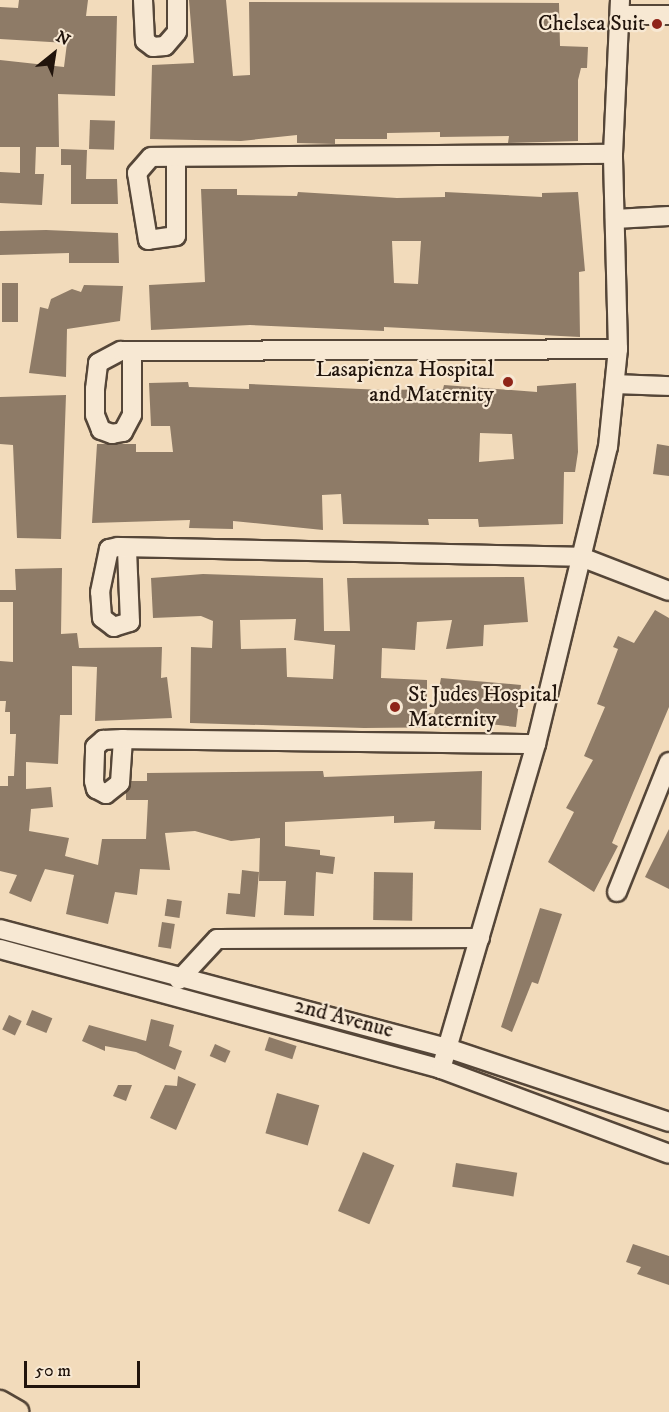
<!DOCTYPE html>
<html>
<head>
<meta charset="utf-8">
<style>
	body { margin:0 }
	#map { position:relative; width:669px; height:1412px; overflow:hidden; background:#f2dbbb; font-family:"IM FELL DW Pica",serif }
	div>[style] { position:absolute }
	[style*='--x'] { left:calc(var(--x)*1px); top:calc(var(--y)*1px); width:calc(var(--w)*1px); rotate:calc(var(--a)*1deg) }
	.building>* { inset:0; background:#8e7b67; transform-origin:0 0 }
	.roads { filter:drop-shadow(2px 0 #554638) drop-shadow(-2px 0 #554638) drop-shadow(0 2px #554638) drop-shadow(0 -2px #554638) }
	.minor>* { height:18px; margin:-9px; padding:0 9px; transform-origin:9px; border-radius:9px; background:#f7e8d3 }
	.major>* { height:22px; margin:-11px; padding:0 11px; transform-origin:11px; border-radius:11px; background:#f2dbbb }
	.dots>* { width:16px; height:16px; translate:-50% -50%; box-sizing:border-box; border:3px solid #f7e8d3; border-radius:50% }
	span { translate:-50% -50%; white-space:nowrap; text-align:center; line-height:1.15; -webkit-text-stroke:4.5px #f7e8d3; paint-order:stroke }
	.poi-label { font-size:22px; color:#21140c }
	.right { translate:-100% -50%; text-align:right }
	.left { translate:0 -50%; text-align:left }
	.street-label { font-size:22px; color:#21140c }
	.north { position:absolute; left:24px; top:24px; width:60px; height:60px; -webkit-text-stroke:4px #f7e8d3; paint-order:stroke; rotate:30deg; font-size:16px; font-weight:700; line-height:24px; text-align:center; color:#21140c }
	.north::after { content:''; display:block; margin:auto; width:21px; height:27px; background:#21140c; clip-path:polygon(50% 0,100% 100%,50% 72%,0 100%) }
	.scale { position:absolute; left:24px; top:1361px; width:116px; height:27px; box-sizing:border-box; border:3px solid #21140c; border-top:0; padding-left:8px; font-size:18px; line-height:21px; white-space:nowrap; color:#21140c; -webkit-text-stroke:4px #f7e8d3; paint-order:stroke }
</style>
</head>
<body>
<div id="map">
	<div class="building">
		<i style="clip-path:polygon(19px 0,88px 0,86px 16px,117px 16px,115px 96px,58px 94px,59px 147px,36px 147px,35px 174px,44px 174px,42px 205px,0 203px,0 172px,20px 173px,20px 147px,0 147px,0 60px,64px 67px,67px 43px,0 39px,0 7px,18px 8px)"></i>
		<i style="clip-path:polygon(189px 0,226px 0,233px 76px,250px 75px,249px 2px,559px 3px,560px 46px,588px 47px,587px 68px,581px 68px,578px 80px,578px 141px,508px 143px,509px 136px,440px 137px,440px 132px,387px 133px,387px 139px,335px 139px,335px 144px,297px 143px,297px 135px,241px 141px,150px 139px,152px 65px,194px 63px)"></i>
		<i style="left:90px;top:120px;width:25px;height:29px;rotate:2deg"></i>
		<i style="clip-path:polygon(61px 149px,87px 150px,86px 179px,117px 179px,118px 204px,71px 204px,71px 165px,61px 165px)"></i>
		<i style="clip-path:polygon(evenodd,201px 189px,237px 189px,237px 195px,297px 196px,298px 192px,397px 198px,445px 197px,445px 192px,542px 197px,542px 193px,578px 192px,585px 271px,579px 272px,580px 337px,384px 327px,384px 331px,250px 325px,151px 330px,149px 285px,205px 282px,201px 189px,392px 241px,421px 241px,418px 284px,394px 283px,392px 241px)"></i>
		<i style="clip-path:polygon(46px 230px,118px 233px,119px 263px,69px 263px,69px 253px,0 255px,0 231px)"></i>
		<i style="left:2px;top:283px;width:16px;height:39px"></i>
		<i style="clip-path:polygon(84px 285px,123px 286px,120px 321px,67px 329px,66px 377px,29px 373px,40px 307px,48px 309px,51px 299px,72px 289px,81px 292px)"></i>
		<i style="clip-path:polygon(evenodd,188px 382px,189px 387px,249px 389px,249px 384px,383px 390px,443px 389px,444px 385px,537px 392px,537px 386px,576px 383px,578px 452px,575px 472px,564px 472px,563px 524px,479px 527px,478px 519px,428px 519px,429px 525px,343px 524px,341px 494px,322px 495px,323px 530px,233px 521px,233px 529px,189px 528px,190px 520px,92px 523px,97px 444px,136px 444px,136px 452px,173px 452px,170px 426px,151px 426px,149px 383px,188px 382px,480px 433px,512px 434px,514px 459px,479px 462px,480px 433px)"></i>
		<i style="clip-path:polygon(66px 395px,61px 539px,17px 538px,13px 445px,0 444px,0 397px)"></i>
		<i style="clip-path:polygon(657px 444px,669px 446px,669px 476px,653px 474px)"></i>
		<i style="clip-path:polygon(62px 568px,61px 634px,77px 633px,79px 648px,162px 647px,161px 678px,167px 677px,172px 718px,95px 721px,97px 667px,72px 666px,72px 715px,60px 715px,58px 764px,26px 762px,26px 789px,51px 787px,53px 807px,31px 809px,29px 831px,69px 838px,65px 856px,98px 865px,102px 839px,146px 839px,148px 800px,126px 800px,126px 793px,131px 781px,147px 781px,147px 773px,323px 771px,324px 777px,482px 771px,481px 830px,434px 829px,435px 821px,394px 823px,394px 816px,285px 822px,285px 846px,320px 850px,320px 855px,335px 857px,333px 874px,316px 872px,314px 916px,284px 915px,286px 881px,259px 881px,260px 838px,231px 841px,195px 831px,165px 833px,170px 870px,140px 869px,137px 895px,115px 892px,108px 924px,66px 914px,74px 875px,45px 869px,31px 902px,9px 893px,17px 875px,0 871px,0 786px,8px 786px,8px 776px,14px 776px,16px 734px,10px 734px,10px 712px,5px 712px,6px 701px,0 701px,0 661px,13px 662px,13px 602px,0 602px,0 590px,16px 590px,15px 569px)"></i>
		<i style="clip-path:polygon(evenodd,203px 574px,323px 578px,324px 631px,350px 631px,347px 578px,524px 577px,528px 622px,484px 625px,483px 646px,446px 649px,452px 620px,417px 622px,415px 650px,382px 648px,381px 678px,427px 680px,427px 713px,434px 714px,441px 678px,521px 685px,516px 727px,470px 722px,470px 727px,364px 728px,190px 723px,191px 647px,212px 648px,213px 621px,201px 616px,153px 618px,151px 578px,203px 574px,296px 619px,294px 640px,335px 645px,333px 679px,287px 677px,286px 648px,241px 649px,240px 620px,296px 619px)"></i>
		<i style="clip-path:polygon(655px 610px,669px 618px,669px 707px,612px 843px,618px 846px,594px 892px,548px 862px,574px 812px,566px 808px,593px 760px,584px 756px,605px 707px,597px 704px,618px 649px,613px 647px,618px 636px,634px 643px)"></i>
		<i style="clip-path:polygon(669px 829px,669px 889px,645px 877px)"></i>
		<i style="clip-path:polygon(242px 870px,259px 872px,255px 917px,226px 914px,228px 893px,240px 894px)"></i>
		<i style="left:374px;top:872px;width:39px;height:48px;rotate:1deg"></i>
		<i style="left:167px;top:899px;width:15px;height:17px;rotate:8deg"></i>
		<i style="clip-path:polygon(540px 908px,562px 914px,538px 984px,532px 982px,512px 1032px,501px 1027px)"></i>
		<i style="left:162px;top:922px;width:13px;height:25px;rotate:9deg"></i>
		<i style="left:32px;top:1010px;width:22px;height:16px;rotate:22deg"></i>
		<i style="left:9px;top:1015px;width:14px;height:16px;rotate:25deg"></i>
		<i style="clip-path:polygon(151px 1019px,174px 1025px,169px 1046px,182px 1051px,175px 1070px,136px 1052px,105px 1046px,105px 1051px,82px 1041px,89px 1025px,146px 1041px)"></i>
		<i style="left:269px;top:1037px;width:29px;height:14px;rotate:18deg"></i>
		<i style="left:215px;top:1044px;width:17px;height:13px;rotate:24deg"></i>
		<i style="clip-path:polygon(178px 1076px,196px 1084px,176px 1130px,150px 1118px,165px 1085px,177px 1086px)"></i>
		<i style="clip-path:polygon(118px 1085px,132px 1085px,126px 1101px,113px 1096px)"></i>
		<i style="left:277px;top:1093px;width:44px;height:42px;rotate:16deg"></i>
		<i style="left:363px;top:1152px;width:34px;height:64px;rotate:23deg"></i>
		<i style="left:456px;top:1163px;width:62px;height:24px;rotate:9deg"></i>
		<i style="clip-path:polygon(633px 1244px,669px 1256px,669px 1285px,637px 1274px,641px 1267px,626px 1262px)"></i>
	</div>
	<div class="roads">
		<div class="minor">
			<i style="--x:143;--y:0;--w:41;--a:87.2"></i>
			<i style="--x:145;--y:41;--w:10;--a:37"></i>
			<i style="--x:153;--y:47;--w:12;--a:-5"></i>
			<i style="--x:165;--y:46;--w:18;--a:-49"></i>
			<i style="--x:177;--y:32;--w:32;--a:-90"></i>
			<i style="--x:620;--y:15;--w:49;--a:0"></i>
			<i style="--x:176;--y:157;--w:79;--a:90"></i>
			<i style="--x:176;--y:236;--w:28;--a:172"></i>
			<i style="--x:148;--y:240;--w:68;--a:-99.3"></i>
			<i style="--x:137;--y:173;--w:21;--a:-49"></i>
			<i style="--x:151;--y:157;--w:462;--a:-0.4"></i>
			<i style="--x:615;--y:219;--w:54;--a:-3.2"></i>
			<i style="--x:132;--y:351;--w:64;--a:90"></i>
			<i style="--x:132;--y:415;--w:19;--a:118"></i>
			<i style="--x:123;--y:432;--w:11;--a:170"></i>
			<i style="--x:112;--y:434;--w:12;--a:-160"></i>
			<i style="--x:101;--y:430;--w:16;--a:-112"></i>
			<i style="--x:95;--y:415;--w:26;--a:-90"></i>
			<i style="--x:95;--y:389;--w:26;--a:-83"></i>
			<i style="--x:98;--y:363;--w:26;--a:-28"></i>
			<i style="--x:121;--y:351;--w:497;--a:-0.2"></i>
			<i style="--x:616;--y:384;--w:53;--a:2.2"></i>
			<i style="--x:127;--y:550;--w:72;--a:87.6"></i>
			<i style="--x:130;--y:622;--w:17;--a:163"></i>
			<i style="--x:114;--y:627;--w:15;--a:-143"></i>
			<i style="--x:102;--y:618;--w:26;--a:-94"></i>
			<i style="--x:100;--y:592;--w:44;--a:-78.2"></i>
			<i style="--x:109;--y:549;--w:9;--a:-13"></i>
			<i style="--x:118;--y:547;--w:463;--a:1.2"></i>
			<i style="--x:581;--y:557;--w:94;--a:21.1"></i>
			<i style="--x:123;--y:739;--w:44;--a:93.9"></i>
			<i style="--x:120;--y:783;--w:18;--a:142"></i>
			<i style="--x:106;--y:794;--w:11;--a:-153"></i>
			<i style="--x:96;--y:789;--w:8;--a:-104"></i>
			<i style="--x:94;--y:781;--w:34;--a:-88"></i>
			<i style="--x:95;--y:747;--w:11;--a:-41"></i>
			<i style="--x:103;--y:740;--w:20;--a:-3"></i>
			<i style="--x:123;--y:739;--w:413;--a:0.7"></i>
			<i style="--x:617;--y:892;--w:140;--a:-68.2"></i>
			<i style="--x:0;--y:929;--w:463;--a:14.9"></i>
			<i style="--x:447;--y:1048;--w:234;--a:18.4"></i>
			<i style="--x:0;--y:949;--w:457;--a:15.2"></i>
			<i style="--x:441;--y:1069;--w:243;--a:20.4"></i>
			<i style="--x:179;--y:980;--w:56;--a:-47.2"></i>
			<i style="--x:217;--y:939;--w:263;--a:-0.2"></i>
			<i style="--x:441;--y:1069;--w:339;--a:-73.7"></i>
			<i style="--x:536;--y:744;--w:306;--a:-76.4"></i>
			<i style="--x:608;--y:447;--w:99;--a:-84.2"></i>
			<i style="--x:618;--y:349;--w:195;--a:-91.5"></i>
			<i style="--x:613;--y:154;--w:154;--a:-87.4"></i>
		</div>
		<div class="major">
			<i style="--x:0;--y:1402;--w:20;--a:30"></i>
		</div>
	</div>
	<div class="dots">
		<i style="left:657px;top:24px;background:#8f2418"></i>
		<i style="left:508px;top:382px;background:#8f2418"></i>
		<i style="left:395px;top:707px;background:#8f2418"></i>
	</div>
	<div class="poi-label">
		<span class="right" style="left:645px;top:24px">Chelsea Suit</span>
		<span class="right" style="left:494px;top:382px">Lasapienza Hospital<br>and Maternity</span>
		<span class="left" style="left:408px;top:707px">St Judes Hospital<br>Maternity</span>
	</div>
	<div class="street-label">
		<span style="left:344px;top:1018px;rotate:15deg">2nd Avenue</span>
	</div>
	<div class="north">N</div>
	<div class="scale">50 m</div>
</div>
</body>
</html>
